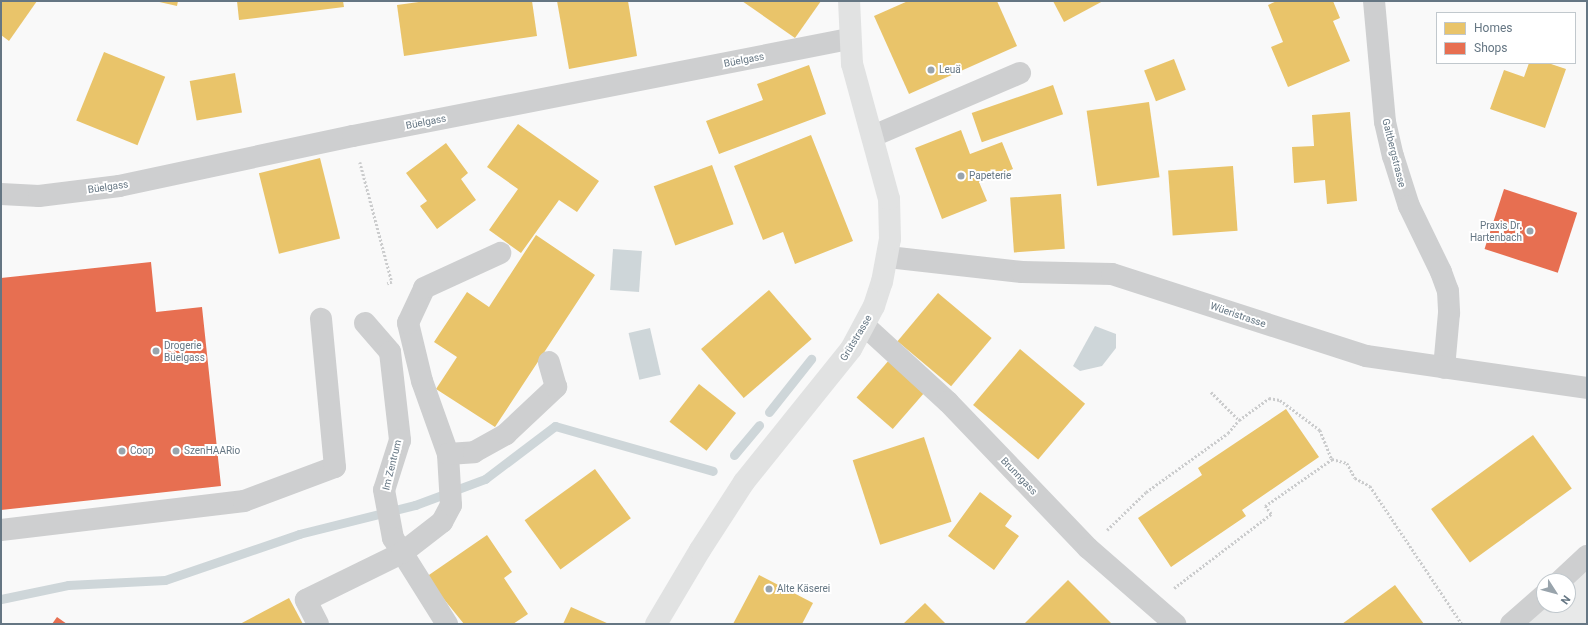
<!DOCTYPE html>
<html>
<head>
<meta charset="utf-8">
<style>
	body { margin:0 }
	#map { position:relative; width:1588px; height:625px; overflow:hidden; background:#f9f9f9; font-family:Roboto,sans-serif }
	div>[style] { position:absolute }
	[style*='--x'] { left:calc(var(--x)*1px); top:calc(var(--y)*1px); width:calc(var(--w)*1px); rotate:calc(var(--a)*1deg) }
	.built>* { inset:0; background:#e8e9e9 }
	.water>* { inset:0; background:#ced6d9; transform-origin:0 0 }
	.homes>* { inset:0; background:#e9c46a; transform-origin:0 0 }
	.shops>* { inset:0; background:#e76f51; transform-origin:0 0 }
	.stream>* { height:9px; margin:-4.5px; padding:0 4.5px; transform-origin:4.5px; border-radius:4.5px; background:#ced6d9 }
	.path>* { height:2.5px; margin-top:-1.25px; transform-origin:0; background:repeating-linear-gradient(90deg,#cbcccd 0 2px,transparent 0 4px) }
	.minor>* { height:22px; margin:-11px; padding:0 11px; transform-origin:11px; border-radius:11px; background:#cecfd0 }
	.major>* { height:22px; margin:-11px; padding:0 11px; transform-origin:11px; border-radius:11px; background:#e1e2e2 }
	.dots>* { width:11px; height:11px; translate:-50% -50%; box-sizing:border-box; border:2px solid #fff; border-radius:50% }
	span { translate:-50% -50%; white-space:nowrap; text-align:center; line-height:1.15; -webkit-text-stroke:4px #fff; paint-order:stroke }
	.street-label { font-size:10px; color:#657683 }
	.poi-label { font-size:10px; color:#657683 }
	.left { translate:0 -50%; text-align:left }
	.right { translate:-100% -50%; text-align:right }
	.frame { position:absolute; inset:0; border:2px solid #657683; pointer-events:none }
	.legend { position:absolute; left:1436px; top:12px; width:140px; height:52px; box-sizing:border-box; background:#fff; border:1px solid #c1c8cd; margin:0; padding:5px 7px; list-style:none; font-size:12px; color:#657683 }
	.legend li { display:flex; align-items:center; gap:8px; height:20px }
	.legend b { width:20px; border:1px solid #c1c8cd }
	.north { position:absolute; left:1536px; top:573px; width:40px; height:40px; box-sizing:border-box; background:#fff; border:1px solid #c1c8cd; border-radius:50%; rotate:126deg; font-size:11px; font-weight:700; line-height:16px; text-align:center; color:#657683 }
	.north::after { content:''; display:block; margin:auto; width:14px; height:18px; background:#99a4ac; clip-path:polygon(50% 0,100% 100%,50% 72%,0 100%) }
</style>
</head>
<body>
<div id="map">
	<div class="built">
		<i style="clip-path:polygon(1587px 556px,1587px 624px,1511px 624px,1544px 605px,1568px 605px,1568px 581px)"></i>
	</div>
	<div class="water">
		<i style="left:613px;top:249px;width:29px;height:41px;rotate:4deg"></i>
		<i style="clip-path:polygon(1095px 326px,1116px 334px,1116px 348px,1102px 366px,1080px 371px,1073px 366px)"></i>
		<i style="left:650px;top:328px;width:48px;height:22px;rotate:77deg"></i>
	</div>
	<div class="homes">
		<i style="clip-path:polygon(1px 1px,37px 1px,9px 41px,1px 35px)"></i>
		<i style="clip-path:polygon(155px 1px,178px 1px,177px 6px)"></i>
		<i style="clip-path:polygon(237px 1px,343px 1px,344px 7px,239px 20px)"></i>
		<i style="clip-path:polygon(426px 1px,532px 1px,537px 36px,404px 56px,397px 5px)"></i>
		<i style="clip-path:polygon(557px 1px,628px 1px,637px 56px,569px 69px)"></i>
		<i style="clip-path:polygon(742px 1px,821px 1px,795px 38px)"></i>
		<i style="clip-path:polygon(908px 1px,997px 1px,1017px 46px,909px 94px,874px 16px)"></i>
		<i style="clip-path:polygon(1053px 1px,1103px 1px,1064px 22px)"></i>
		<i style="clip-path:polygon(1277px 1px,1333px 1px,1340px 18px,1333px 21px,1350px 61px,1288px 87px,1271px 47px,1283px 42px,1268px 5px)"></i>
		<i style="left:104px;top:52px;width:66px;height:74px;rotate:22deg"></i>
		<i style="left:1174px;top:59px;width:33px;height:32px;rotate:69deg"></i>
		<i style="clip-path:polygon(1529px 63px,1548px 63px,1566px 69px,1545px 128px,1490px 109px,1504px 70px,1524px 77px)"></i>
		<i style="clip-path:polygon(809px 65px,826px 114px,719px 154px,706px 121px,763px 100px,757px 84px)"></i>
		<i style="left:235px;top:73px;width:40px;height:46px;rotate:80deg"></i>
		<i style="left:1053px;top:85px;width:31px;height:86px;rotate:71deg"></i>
		<i style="left:1149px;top:102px;width:76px;height:63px;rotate:82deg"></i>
		<i style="clip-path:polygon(1350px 112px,1357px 201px,1327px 204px,1325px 180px,1294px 183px,1292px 147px,1314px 146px,1312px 115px)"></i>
		<i style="clip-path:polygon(518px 124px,599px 181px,577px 212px,559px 200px,521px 253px,489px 230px,518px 189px,487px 167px)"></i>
		<i style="clip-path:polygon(961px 130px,970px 154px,1002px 142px,1013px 169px,979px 182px,987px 201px,942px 219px,915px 148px)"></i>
		<i style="clip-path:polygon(811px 135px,853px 241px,795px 264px,783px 232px,763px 240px,734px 166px)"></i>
		<i style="clip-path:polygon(446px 143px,468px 173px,461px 179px,476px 200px,437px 229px,420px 206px,427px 201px,406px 173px)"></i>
		<i style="left:320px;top:158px;width:83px;height:63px;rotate:76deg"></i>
		<i style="left:712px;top:165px;width:63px;height:62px;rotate:70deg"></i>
		<i style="left:1233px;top:166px;width:65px;height:65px;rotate:86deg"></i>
		<i style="left:1061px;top:194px;width:55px;height:51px;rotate:86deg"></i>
		<i style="clip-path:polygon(536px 235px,595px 275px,495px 427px,436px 389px,457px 357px,434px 342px,467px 292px,489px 307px)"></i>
		<i style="left:769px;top:290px;width:65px;height:90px;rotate:49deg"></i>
		<i style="left:938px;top:293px;width:70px;height:63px;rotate:40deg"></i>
		<i style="left:1020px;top:349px;width:85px;height:73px;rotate:40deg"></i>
		<i style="left:890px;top:359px;width:48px;height:51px;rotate:41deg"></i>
		<i style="left:699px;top:384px;width:47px;height:48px;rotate:38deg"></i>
		<i style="clip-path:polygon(1286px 409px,1319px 457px,1242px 510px,1246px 516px,1171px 567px,1138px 518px,1202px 475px,1198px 468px)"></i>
		<i style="left:1533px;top:435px;width:66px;height:126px;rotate:54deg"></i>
		<i style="left:924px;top:437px;width:89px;height:75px;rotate:72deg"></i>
		<i style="left:595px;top:469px;width:61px;height:87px;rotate:54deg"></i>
		<i style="clip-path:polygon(980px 492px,1012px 516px,1005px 526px,1019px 536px,994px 570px,948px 536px)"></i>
		<i style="clip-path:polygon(487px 535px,512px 572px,504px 578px,528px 614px,513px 624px,464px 624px,426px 577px)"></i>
		<i style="clip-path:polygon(759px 575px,813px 603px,802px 624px,733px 624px)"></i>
		<i style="clip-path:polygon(1068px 580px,1112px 624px,1024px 624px)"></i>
		<i style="clip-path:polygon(1395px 585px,1424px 624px,1342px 624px)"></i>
		<i style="clip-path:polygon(289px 598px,303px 624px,240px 624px)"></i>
		<i style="clip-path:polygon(925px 603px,946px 624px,903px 624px)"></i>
		<i style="clip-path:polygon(571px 607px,609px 624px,563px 624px)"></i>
	</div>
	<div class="shops">
		<i style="left:1504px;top:189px;width:77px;height:63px;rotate:18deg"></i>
		<i style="clip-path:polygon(151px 262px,156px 312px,202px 307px,221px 486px,1px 510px,1px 278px)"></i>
		<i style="clip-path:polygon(57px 617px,67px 624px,52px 624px)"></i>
	</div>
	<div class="stream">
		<i style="--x:769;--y:412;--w:68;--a:-51.6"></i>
		<i style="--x:734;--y:455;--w:39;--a:-50"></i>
		<i style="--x:1;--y:599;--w:68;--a:-11.8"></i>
		<i style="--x:68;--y:585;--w:97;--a:-3"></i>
		<i style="--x:165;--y:580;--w:142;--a:-18.9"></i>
		<i style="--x:299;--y:534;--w:120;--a:-14"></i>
		<i style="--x:415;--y:505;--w:75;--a:-20.4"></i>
		<i style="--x:485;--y:479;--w:88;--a:-37.1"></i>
		<i style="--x:555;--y:426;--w:164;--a:15.9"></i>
	</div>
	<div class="path">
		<i style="--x:360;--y:162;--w:124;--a:75.1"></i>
		<i style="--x:392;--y:282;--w:5;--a:158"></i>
		<i style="--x:1211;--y:392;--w:40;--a:45"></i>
		<i style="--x:1107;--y:530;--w:54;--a:-44.3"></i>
		<i style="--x:1146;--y:492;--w:101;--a:-35.7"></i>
		<i style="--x:1228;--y:433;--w:17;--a:-50"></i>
		<i style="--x:1239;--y:420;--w:37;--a:-36"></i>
		<i style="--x:1269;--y:398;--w:11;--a:10"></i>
		<i style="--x:1280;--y:400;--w:50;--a:36.9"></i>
		<i style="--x:1320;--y:430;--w:31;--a:68"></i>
		<i style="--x:1174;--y:588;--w:122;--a:-37.3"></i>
		<i style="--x:1271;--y:514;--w:10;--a:-127"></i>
		<i style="--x:1265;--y:506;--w:82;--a:-35"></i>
		<i style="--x:1332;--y:459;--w:16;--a:15"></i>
		<i style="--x:1347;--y:463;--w:17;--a:62"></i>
		<i style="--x:1355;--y:478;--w:17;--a:28"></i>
		<i style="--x:1370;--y:486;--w:166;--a:56.3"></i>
	</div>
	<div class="minor">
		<i style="--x:1374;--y:1;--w:121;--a:84.8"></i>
		<i style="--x:1385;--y:122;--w:35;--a:77"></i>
		<i style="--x:1393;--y:156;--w:52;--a:72.3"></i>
		<i style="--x:1409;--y:206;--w:73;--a:64.1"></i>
		<i style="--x:1441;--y:272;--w:20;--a:70"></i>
		<i style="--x:1448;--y:291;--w:22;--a:87"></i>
		<i style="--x:1449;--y:313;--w:55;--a:95.2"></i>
		<i style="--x:873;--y:136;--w:160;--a:-23.2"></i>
		<i style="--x:1;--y:194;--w:38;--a:3"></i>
		<i style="--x:39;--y:196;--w:81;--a:-7.1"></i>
		<i style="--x:119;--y:186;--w:239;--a:-12.1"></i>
		<i style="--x:353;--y:136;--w:505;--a:-11.07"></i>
		<i style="--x:888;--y:257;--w:135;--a:6.4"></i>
		<i style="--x:1022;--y:272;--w:90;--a:1.3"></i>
		<i style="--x:1112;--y:274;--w:267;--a:17.9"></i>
		<i style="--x:1366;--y:356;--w:223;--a:8.2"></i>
		<i style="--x:365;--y:323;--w:38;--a:49"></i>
		<i style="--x:390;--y:352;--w:89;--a:83.5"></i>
		<i style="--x:400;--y:440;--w:52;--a:107.7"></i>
		<i style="--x:384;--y:490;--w:49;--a:79.4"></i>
		<i style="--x:393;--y:538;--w:102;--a:57.9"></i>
		<i style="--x:865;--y:326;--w:113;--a:42.5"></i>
		<i style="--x:948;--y:402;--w:202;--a:46.2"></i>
		<i style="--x:1088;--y:548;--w:116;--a:41.1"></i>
		<i style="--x:448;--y:454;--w:77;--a:-109.6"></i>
		<i style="--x:422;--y:381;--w:60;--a:-103.6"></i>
		<i style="--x:408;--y:323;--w:38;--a:-65"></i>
		<i style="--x:424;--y:288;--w:84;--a:-24.7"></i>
		<i style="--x:1;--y:530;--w:245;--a:-6.8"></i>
		<i style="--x:244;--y:501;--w:97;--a:-20.5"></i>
		<i style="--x:335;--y:467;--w:149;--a:-95.4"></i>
		<i style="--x:1560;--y:581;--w:37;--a:-43"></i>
		<i style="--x:318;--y:624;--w:27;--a:-117"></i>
		<i style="--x:306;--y:600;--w:107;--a:-26.1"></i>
		<i style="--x:402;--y:553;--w:51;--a:-37.8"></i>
		<i style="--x:442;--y:522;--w:19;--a:-62"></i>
		<i style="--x:451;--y:505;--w:51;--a:-93.4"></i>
		<i style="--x:448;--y:454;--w:26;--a:-4"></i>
		<i style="--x:474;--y:452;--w:37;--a:-29"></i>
		<i style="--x:506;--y:434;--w:69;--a:-43.2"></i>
		<i style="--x:556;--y:387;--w:26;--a:-106"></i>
		<i style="--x:1511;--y:624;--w:44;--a:-41.3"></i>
	</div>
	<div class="major">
		<i style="--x:656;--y:624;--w:86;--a:-59.3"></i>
		<i style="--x:700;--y:550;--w:81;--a:-57.1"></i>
		<i style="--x:744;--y:482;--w:171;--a:-51.2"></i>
		<i style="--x:851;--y:349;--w:49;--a:-61.9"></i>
		<i style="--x:874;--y:306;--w:25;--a:-72"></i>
		<i style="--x:882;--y:282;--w:44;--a:-79.5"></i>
		<i style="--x:890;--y:239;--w:40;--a:-91.4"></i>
		<i style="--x:889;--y:199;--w:140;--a:-105.3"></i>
		<i style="--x:852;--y:64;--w:63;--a:-92.7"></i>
	</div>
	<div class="dots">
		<i style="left:931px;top:70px;background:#99a4ac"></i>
		<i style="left:961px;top:176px;background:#99a4ac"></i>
		<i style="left:1530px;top:231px;background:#99a4ac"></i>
		<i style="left:156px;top:351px;background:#99a4ac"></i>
		<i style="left:122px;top:451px;background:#99a4ac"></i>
		<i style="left:176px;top:451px;background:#99a4ac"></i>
		<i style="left:769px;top:589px;background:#99a4ac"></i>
	</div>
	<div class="street-label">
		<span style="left:744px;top:60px;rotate:-11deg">Büelgass</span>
		<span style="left:426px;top:122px;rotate:-11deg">Büelgass</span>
		<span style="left:1394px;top:153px;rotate:76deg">Galtbergstrasse</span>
		<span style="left:108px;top:187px;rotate:-8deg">Büelgass</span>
		<span style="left:1238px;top:315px;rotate:19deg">Wüeristrasse</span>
		<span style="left:856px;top:338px;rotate:-59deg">Grütstrasse</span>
		<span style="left:392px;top:465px;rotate:-76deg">Im Zentrum</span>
		<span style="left:1019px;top:476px;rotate:46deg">Brunngass</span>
	</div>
	<div class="poi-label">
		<span class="left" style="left:939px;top:70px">Leuä</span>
		<span class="left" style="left:969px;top:176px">Papeterie</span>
		<span class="right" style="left:1522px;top:231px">Praxis Dr.<br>Hartenbach</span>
		<span class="left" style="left:164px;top:351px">Drogerie<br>Büelgass</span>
		<span class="left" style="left:130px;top:451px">Coop</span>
		<span class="left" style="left:184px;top:451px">SzenHAARio</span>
		<span class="left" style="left:777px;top:589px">Alte Käserei</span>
	</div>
	<div class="frame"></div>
	<ul class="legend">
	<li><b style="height:11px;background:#e9c46a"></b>Homes</li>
	<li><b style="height:11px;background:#e76f51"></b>Shops</li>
	</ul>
	<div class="north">N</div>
</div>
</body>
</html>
